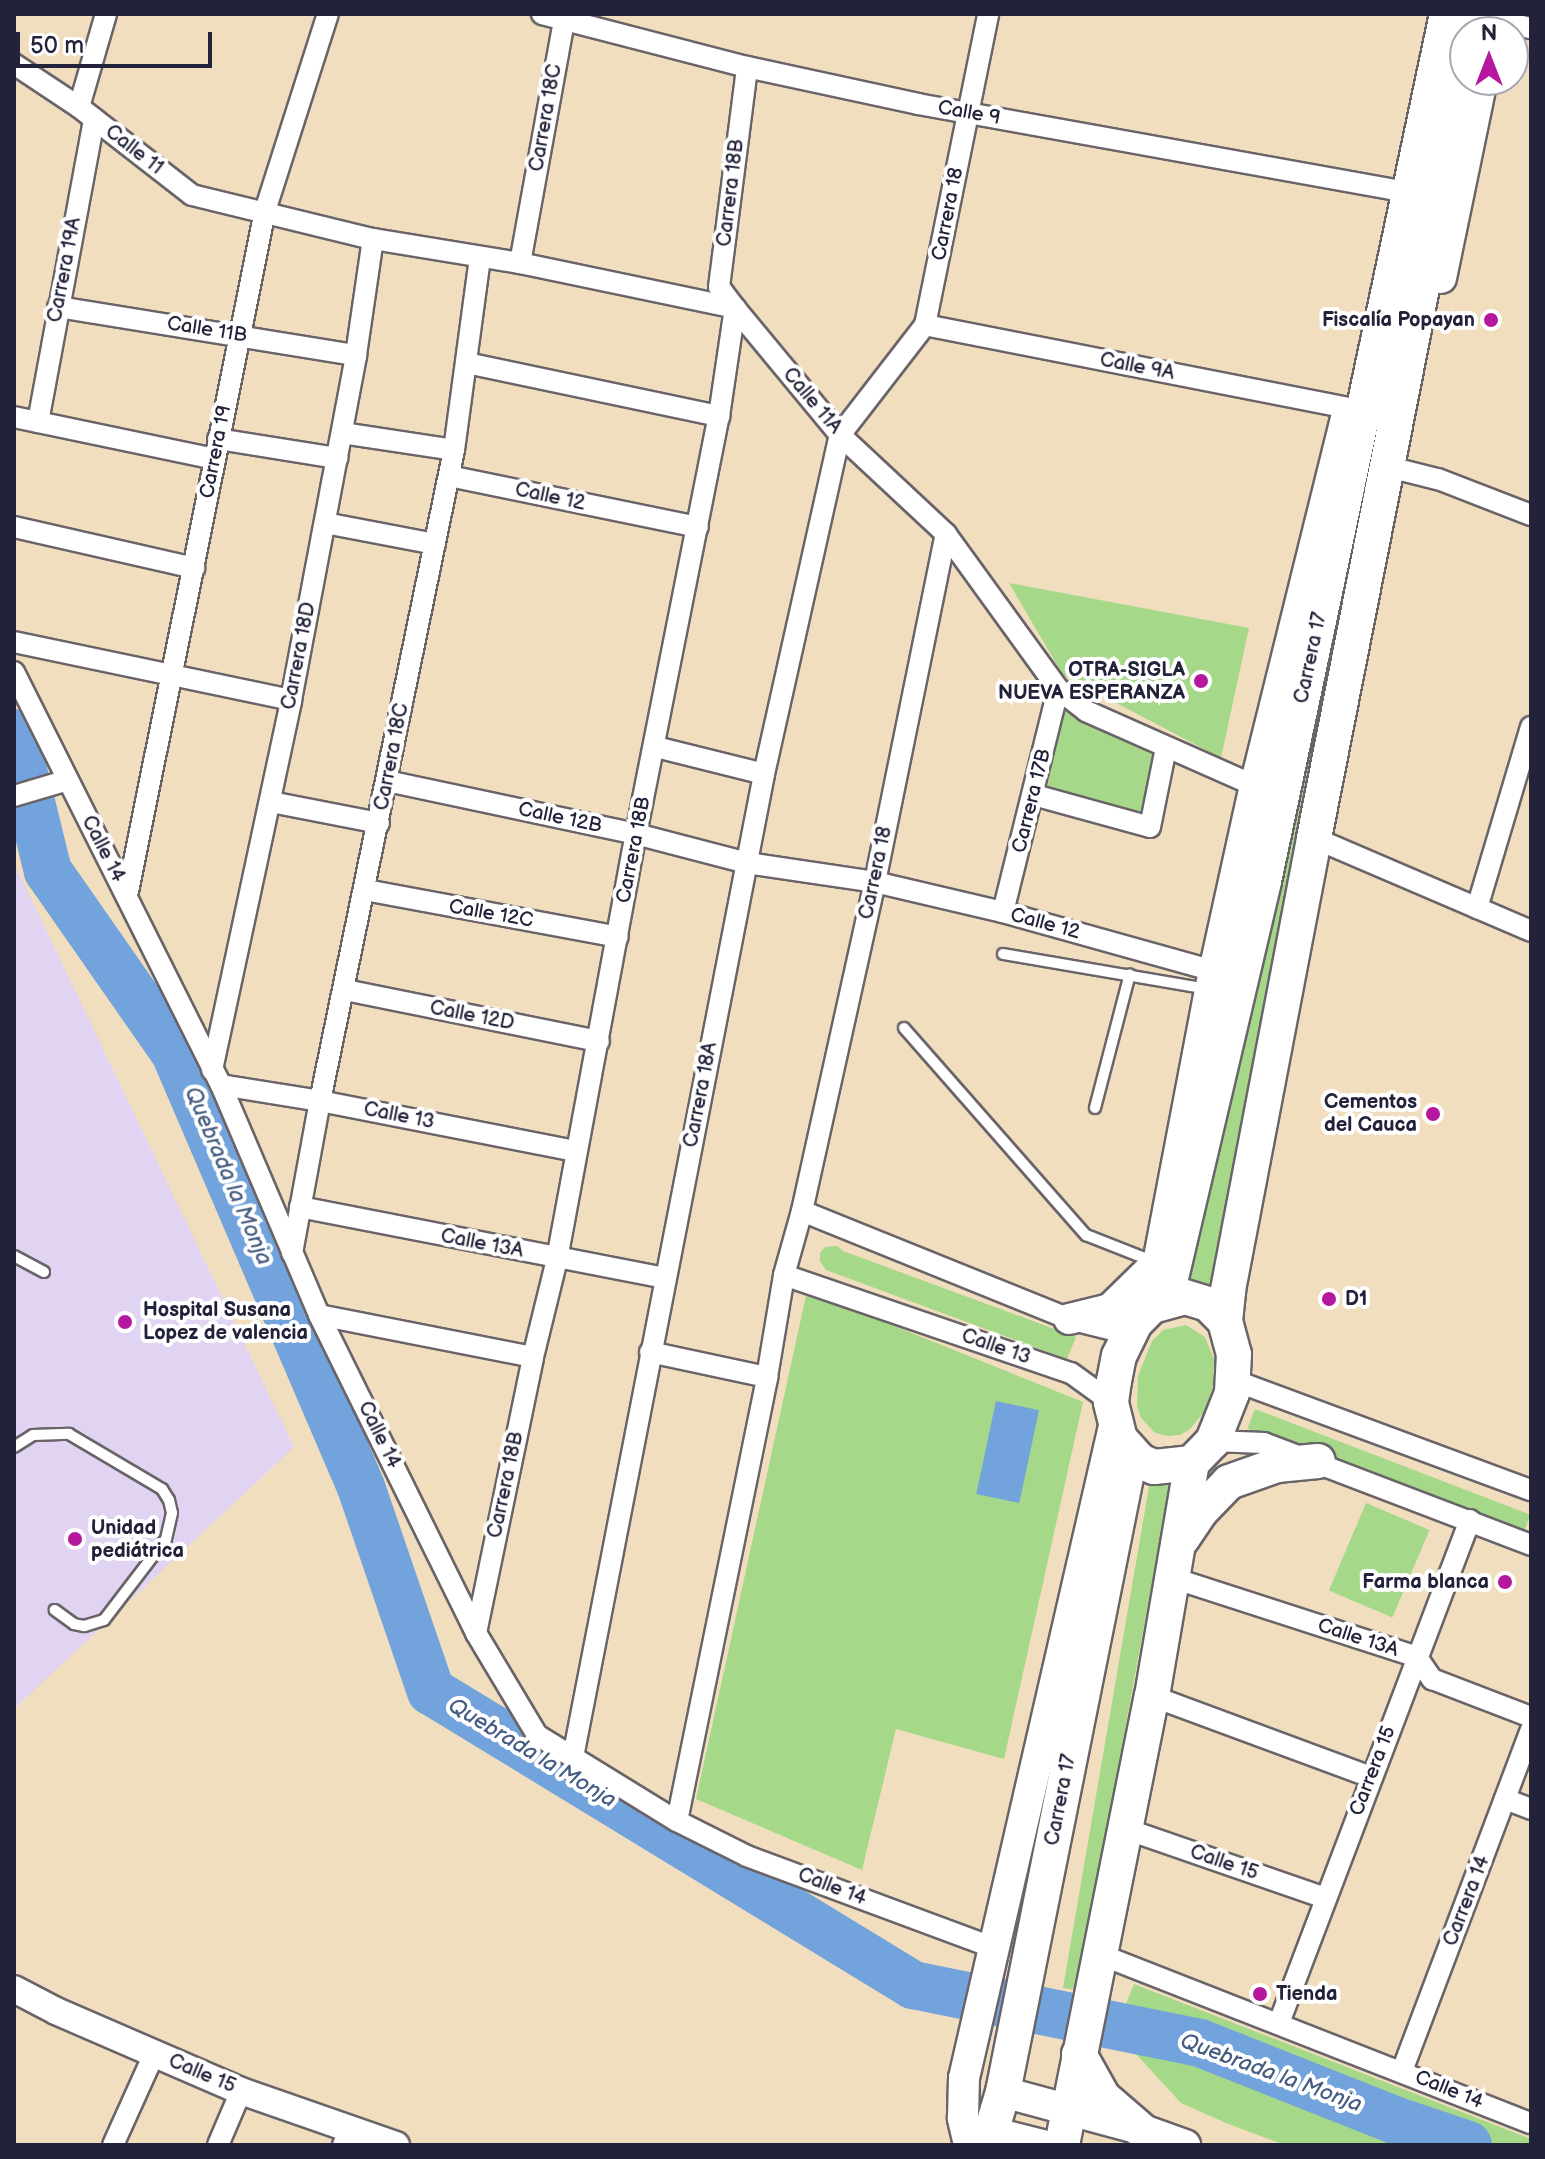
<!DOCTYPE html>
<html>
<head>
<meta charset="utf-8">
<style>
	body { margin:0 }
	#map { position:relative; width:1545px; height:2159px; overflow:hidden; background:#f1debe; font-family:"Balsamiq Sans",sans-serif }
	div>[style] { position:absolute }
	[style*='--x'] { left:calc(var(--x)*1px); top:calc(var(--y)*1px); width:calc(var(--w)*1px); rotate:calc(var(--a)*1deg) }
	.built>* { inset:0; background:#e1d4f3 }
	.green>* { inset:0; background:#a5d989; transform-origin:0 0 }
	.water>* { inset:0; background:#72a3dc; transform-origin:0 0 }
	.river>* { height:48px; margin:-24px; padding:0 24px; transform-origin:24px; border-radius:24px; background:#72a3dc }
	.roads { filter:drop-shadow(2px 0 #6a6469) drop-shadow(-2px 0 #6a6469) drop-shadow(0 2px #6a6469) drop-shadow(0 -2px #6a6469) }
	.service>* { height:10px; margin:-5px; padding:0 5px; transform-origin:5px; border-radius:5px; background:#fff }
	.minor>* { height:20px; margin:-10px; padding:0 10px; transform-origin:10px; border-radius:10px; background:#fff }
	.tertiary>* { height:26px; margin:-13px; padding:0 13px; transform-origin:13px; border-radius:13px; background:#fff }
	.secondary>* { height:30px; margin:-15px; padding:0 15px; transform-origin:15px; border-radius:15px; background:#fff }
	.primary>* { height:34px; margin:-17px; padding:0 17px; transform-origin:17px; border-radius:17px; background:#fff }
	.dots>* { width:22px; height:22px; translate:-50% -50%; box-sizing:border-box; border:4px solid #fff; border-radius:50% }
	span { translate:-50% -50%; white-space:nowrap; text-align:center; line-height:1.15; -webkit-text-stroke:8px #fff; paint-order:stroke }
	.street-label { font-size:20px; color:#22223b }
	.poi-label { font-size:20px; color:#22223b; font-weight:700 }
	.right { translate:-100% -50%; text-align:right }
	.left { translate:0 -50%; text-align:left }
	.water-label { font-size:22px; color:#465c83; font-style:italic }
	.frame { position:absolute; inset:0; border:16px solid #22223b; pointer-events:none }
	.north { position:absolute; left:1449px; top:16px; width:80px; height:80px; box-sizing:border-box; background:#fff; border:2px solid #a7a7b1; border-radius:50%; rotate:0deg; font-size:22px; font-weight:700; line-height:32px; text-align:center; color:#22223b }
	.north::after { content:''; display:block; margin:auto; width:28px; height:36px; background:#b5179e; clip-path:polygon(50% 0,100% 100%,50% 72%,0 100%) }
	.scale { position:absolute; left:16px; top:32px; width:196px; height:36px; box-sizing:border-box; border:4px solid #22223b; border-top:0; padding-left:10px; font-size:24px; line-height:28px; white-space:nowrap; color:#22223b; -webkit-text-stroke:6px #fff; paint-order:stroke }
</style>
</head>
<body>
<div id="map">
	<div class="built">
		<i style="clip-path:polygon(14px 863px,294px 1447px,14px 1709px)"></i>
	</div>
	<div class="green">
		<i style="clip-path:polygon(1451px 14px,1465px 42px,1220px 1292px,1183px 1283px)"></i>
		<i style="clip-path:polygon(1009px 583px,1249px 628px,1221px 758px,1063px 675px)"></i>
		<i style="clip-path:polygon(1065px 711px,1155px 756px,1143px 814px,1047px 788px)"></i>
		<i style="clip-path:polygon(837px 1246px,843px 1251px,1076px 1337px,1067px 1359px,826px 1270px,820px 1261px,820px 1253px,825px 1247px)"></i>
		<i style="clip-path:polygon(807px 1291px,1083px 1402px,1004px 1759px,896px 1729px,862px 1870px,696px 1799px)"></i>
		<i style="clip-path:polygon(1186px 1325px,1205px 1337px,1214px 1359px,1213px 1386px,1204px 1412px,1190px 1429px,1180px 1435px,1168px 1436px,1155px 1433px,1141px 1418px,1137px 1406px,1138px 1376px,1152px 1341px,1163px 1330px)"></i>
		<i style="left:1255px;top:1409px;width:295px;height:21px;rotate:21deg"></i>
		<i style="clip-path:polygon(1150px 1481px,1170px 1485px,1077px 1990px,1063px 1988px)"></i>
		<i style="left:1366px;top:1503px;width:69px;height:95px;rotate:23deg"></i>
		<i style="clip-path:polygon(1134px 1984px,1531px 2139px,1531px 2145px,1285px 2145px,1226px 2123px,1181px 2103px,1125px 2042px,1122px 2014px)"></i>
	</div>
	<div class="water">
		<i style="left:996px;top:1401px;width:44px;height:95px;rotate:12deg"></i>
	</div>
	<div class="river">
		<i style="--x:14;--y:733;--w:142;--a:76.2"></i>
		<i style="--x:48;--y:871;--w:222;--a:55.1"></i>
		<i style="--x:175;--y:1053;--w:472;--a:66.8"></i>
		<i style="--x:361;--y:1487;--w:216;--a:71.1"></i>
		<i style="--x:431;--y:1691;--w:565;--a:31.38"></i>
		<i style="--x:913;--y:1985;--w:293;--a:11.4"></i>
		<i style="--x:1200;--y:2043;--w:212;--a:21.6"></i>
		<i style="--x:1397;--y:2121;--w:75;--a:18.7"></i>
	</div>
	<div class="roads">
		<div class="service">
			<i style="--x:1003;--y:954;--w:208;--a:9.7"></i>
			<i style="--x:904;--y:1028;--w:276;--a:48.7"></i>
			<i style="--x:1086;--y:1235;--w:71;--a:21.5"></i>
			<i style="--x:1095;--y:1108;--w:138;--a:-75.4"></i>
			<i style="--x:14;--y:1256;--w:34;--a:28"></i>
			<i style="--x:14;--y:1447;--w:22;--a:-32"></i>
			<i style="--x:33;--y:1435;--w:36;--a:-2"></i>
			<i style="--x:69;--y:1434;--w:108;--a:30.6"></i>
			<i style="--x:162;--y:1489;--w:13;--a:58"></i>
			<i style="--x:169;--y:1500;--w:13;--a:77"></i>
			<i style="--x:172;--y:1513;--w:27;--a:103"></i>
			<i style="--x:166;--y:1539;--w:102;--a:127.4"></i>
			<i style="--x:104;--y:1620;--w:21;--a:163"></i>
			<i style="--x:84;--y:1626;--w:10;--a:-169"></i>
			<i style="--x:74;--y:1624;--w:24;--a:-144"></i>
		</div>
		<div class="minor">
			<i style="--x:542;--y:14;--w:212;--a:14.5"></i>
			<i style="--x:747;--y:67;--w:175;--a:12.2"></i>
			<i style="--x:918;--y:104;--w:491;--a:10.2"></i>
			<i style="--x:1494;--y:19;--w:38;--a:14"></i>
			<i style="--x:14;--y:64;--w:78;--a:33.5"></i>
			<i style="--x:79;--y:107;--w:143;--a:37.9"></i>
			<i style="--x:192;--y:195;--w:186;--a:13.7"></i>
			<i style="--x:373;--y:239;--w:149;--a:9.3"></i>
			<i style="--x:520;--y:263;--w:220;--a:11.8"></i>
			<i style="--x:735;--y:308;--w:165;--a:50.4"></i>
			<i style="--x:840;--y:435;--w:145;--a:43"></i>
			<i style="--x:946;--y:534;--w:191;--a:54.1"></i>
			<i style="--x:1058;--y:689;--w:36;--a:38"></i>
			<i style="--x:1086;--y:711;--w:185;--a:23.9"></i>
			<i style="--x:79;--y:107;--w:97;--a:-73.8"></i>
			<i style="--x:520;--y:263;--w:246;--a:-79.7"></i>
			<i style="--x:58;--y:307;--w:302;--a:9.2"></i>
			<i style="--x:925;--y:325;--w:431;--a:11.1"></i>
			<i style="--x:467;--y:363;--w:258;--a:11.9"></i>
			<i style="--x:14;--y:417;--w:205;--a:11.8"></i>
			<i style="--x:38;--y:422;--w:308;--a:-79.5"></i>
			<i style="--x:342;--y:433;--w:113;--a:8.6"></i>
			<i style="--x:218;--y:439;--w:121;--a:9.1"></i>
			<i style="--x:1401;--y:470;--w:38;--a:14"></i>
			<i style="--x:1438;--y:479;--w:100;--a:21.2"></i>
			<i style="--x:449;--y:476;--w:254;--a:11.6"></i>
			<i style="--x:325;--y:523;--w:112;--a:10.8"></i>
			<i style="--x:14;--y:527;--w:185;--a:12.8"></i>
			<i style="--x:14;--y:642;--w:283;--a:11.8"></i>
			<i style="--x:14;--y:672;--w:462;--a:63.4"></i>
			<i style="--x:221;--y:1085;--w:250;--a:66.9"></i>
			<i style="--x:319;--y:1315;--w:355;--a:63.7"></i>
			<i style="--x:476;--y:1633;--w:119;--a:59.1"></i>
			<i style="--x:537;--y:1735;--w:164;--a:31.6"></i>
			<i style="--x:677;--y:1821;--w:78;--a:26.6"></i>
			<i style="--x:747;--y:1856;--w:265;--a:20.4"></i>
			<i style="--x:656;--y:747;--w:111;--a:14"></i>
			<i style="--x:387;--y:781;--w:255;--a:12"></i>
			<i style="--x:636;--y:834;--w:115;--a:14.6"></i>
			<i style="--x:747;--y:863;--w:129;--a:8.4"></i>
			<i style="--x:875;--y:882;--w:131;--a:13.2"></i>
			<i style="--x:1003;--y:912;--w:219;--a:15.6"></i>
			<i style="--x:1034;--y:795;--w:120;--a:15.4"></i>
			<i style="--x:1150;--y:827;--w:81;--a:-78.6"></i>
			<i style="--x:14;--y:796;--w:56;--a:-16.5"></i>
			<i style="--x:271;--y:802;--w:110;--a:11"></i>
			<i style="--x:1314;--y:838;--w:236;--a:23.2"></i>
			<i style="--x:365;--y:890;--w:257;--a:10.5"></i>
			<i style="--x:127;--y:896;--w:699;--a:-78.61"></i>
			<i style="--x:265;--y:211;--w:207;--a:-72.3"></i>
			<i style="--x:1477;--y:908;--w:189;--a:-73.4"></i>
			<i style="--x:1003;--y:912;--w:230;--a:-76.1"></i>
			<i style="--x:345;--y:990;--w:259;--a:11.4"></i>
			<i style="--x:212;--y:1070;--w:378;--a:-77.9"></i>
			<i style="--x:291;--y:700;--w:351;--a:-79.3"></i>
			<i style="--x:356;--y:355;--w:117;--a:-81.7"></i>
			<i style="--x:221;--y:1085;--w:100;--a:9.2"></i>
			<i style="--x:320;--y:1101;--w:260;--a:11.1"></i>
			<i style="--x:300;--y:1207;--w:371;--a:11"></i>
			<i style="--x:802;--y:1211;--w:288;--a:22"></i>
			<i style="--x:1069;--y:1319;--w:62;--a:14"></i>
			<i style="--x:292;--y:1253;--w:155;--a:-79.6"></i>
			<i style="--x:320;--y:1101;--w:665;--a:-78.37"></i>
			<i style="--x:454;--y:450;--w:194;--a:-82.3"></i>
			<i style="--x:784;--y:1275;--w:303;--a:18.9"></i>
			<i style="--x:1071;--y:1373;--w:49;--a:35.9"></i>
			<i style="--x:319;--y:1315;--w:218;--a:11.1"></i>
			<i style="--x:650;--y:1352;--w:120;--a:12.1"></i>
			<i style="--x:1233;--y:1380;--w:318;--a:20.3"></i>
			<i style="--x:1213;--y:1441;--w:51;--a:2.2"></i>
			<i style="--x:1264;--y:1443;--w:286;--a:20.9"></i>
			<i style="--x:1173;--y:1578;--w:256;--a:17.9"></i>
			<i style="--x:1417;--y:1657;--w:27;--a:56"></i>
			<i style="--x:1432;--y:1679;--w:106;--a:21"></i>
			<i style="--x:476;--y:1633;--w:282;--a:-78.3"></i>
			<i style="--x:533;--y:1357;--w:101;--a:-76.2"></i>
			<i style="--x:557;--y:1259;--w:432;--a:-79.5"></i>
			<i style="--x:636;--y:834;--w:426;--a:-78.8"></i>
			<i style="--x:719;--y:416;--w:109;--a:-81.6"></i>
			<i style="--x:735;--y:308;--w:26;--a:-127"></i>
			<i style="--x:719;--y:287;--w:222;--a:-82.7"></i>
			<i style="--x:1152;--y:1696;--w:233;--a:20.3"></i>
			<i style="--x:573;--y:1757;--w:1001;--a:-79"></i>
			<i style="--x:764;--y:774;--w:347;--a:-77.4"></i>
			<i style="--x:840;--y:435;--w:139;--a:-52.3"></i>
			<i style="--x:925;--y:325;--w:317;--a:-78.5"></i>
			<i style="--x:1505;--y:1799;--w:28;--a:21"></i>
			<i style="--x:677;--y:1821;--w:453;--a:-78.5"></i>
			<i style="--x:767;--y:1377;--w:103;--a:-80.5"></i>
			<i style="--x:784;--y:1275;--w:66;--a:-74.3"></i>
			<i style="--x:802;--y:1211;--w:337;--a:-77.5"></i>
			<i style="--x:875;--y:882;--w:355;--a:-78.5"></i>
			<i style="--x:1123;--y:1828;--w:214;--a:19.1"></i>
			<i style="--x:1099;--y:1954;--w:464;--a:21.4"></i>
			<i style="--x:1279;--y:2023;--w:538;--a:-69.21"></i>
			<i style="--x:1402;--y:2071;--w:365;--a:-69.3"></i>
			<i style="--x:113;--y:2145;--w:100;--a:-65.7"></i>
			<i style="--x:218;--y:2145;--w:59;--a:-66.9"></i>
			<i style="--x:343;--y:2145;--w:17;--a:-65"></i>
		</div>
		<div class="tertiary">
			<i style="--x:14;--y:1989;--w:47;--a:27.6"></i>
			<i style="--x:56;--y:2011;--w:202;--a:23.4"></i>
			<i style="--x:241;--y:2091;--w:164;--a:19.2"></i>
		</div>
		<div class="secondary">
			<i style="--x:1492;--y:32;--w:18;--a:-81"></i>
			<i style="--x:1441;--y:278;--w:202;--a:-78.3"></i>
			<i style="--x:1069;--y:1319;--w:42;--a:-13.7"></i>
			<i style="--x:1110;--y:1309;--w:60;--a:-44.3"></i>
			<i style="--x:1139;--y:1320;--w:60;--a:-71.6"></i>
			<i style="--x:1158;--y:1263;--w:278;--a:-79.2"></i>
			<i style="--x:1210;--y:990;--w:209;--a:-77.6"></i>
			<i style="--x:1255;--y:786;--w:379;--a:-76.1"></i>
			<i style="--x:1003;--y:2092;--w:142;--a:15.1"></i>
			<i style="--x:1140;--y:2129;--w:48;--a:19.6"></i>
			<i style="--x:991;--y:2132;--w:53;--a:14.3"></i>
			<i style="--x:969;--y:2145;--w:28;--a:-103"></i>
			<i style="--x:963;--y:2118;--w:40;--a:-88.6"></i>
			<i style="--x:964;--y:2078;--w:673;--a:-77.04"></i>
		</div>
		<div class="primary">
			<i style="--x:1472;--y:32;--w:18;--a:-77"></i>
			<i style="--x:1185;--y:1297;--w:24;--a:17"></i>
			<i style="--x:1208;--y:1304;--w:24;--a:45"></i>
			<i style="--x:1225;--y:1321;--w:34;--a:75"></i>
			<i style="--x:1234;--y:1354;--w:39;--a:93"></i>
			<i style="--x:1232;--y:1393;--w:52;--a:111.6"></i>
			<i style="--x:1213;--y:1441;--w:30;--a:134"></i>
			<i style="--x:1192;--y:1463;--w:38;--a:174"></i>
			<i style="--x:1154;--y:1467;--w:15;--a:-157"></i>
			<i style="--x:1140;--y:1461;--w:30;--a:-132"></i>
			<i style="--x:1120;--y:1439;--w:38;--a:-104"></i>
			<i style="--x:1111;--y:1402;--w:21;--a:-82"></i>
			<i style="--x:1114;--y:1381;--w:25;--a:-79"></i>
			<i style="--x:1119;--y:1356;--w:37;--a:-64"></i>
			<i style="--x:1135;--y:1323;--w:24;--a:-45"></i>
			<i style="--x:1152;--y:1306;--w:34;--a:-15"></i>
			<i style="--x:1166;--y:1299;--w:429;--a:-76.8"></i>
			<i style="--x:1264;--y:881;--w:886;--a:-78.08"></i>
			<i style="--x:1225;--y:1321;--w:31;--a:-84"></i>
			<i style="--x:1228;--y:1290;--w:460;--a:-79.2"></i>
			<i style="--x:1314;--y:838;--w:784;--a:-78.89"></i>
			<i style="--x:1182;--y:1539;--w:34;--a:-56"></i>
			<i style="--x:1201;--y:1511;--w:40;--a:-46"></i>
			<i style="--x:1229;--y:1482;--w:51;--a:-19.5"></i>
			<i style="--x:1277;--y:1465;--w:41;--a:-5.6"></i>
			<i style="--x:1079;--y:2054;--w:49;--a:60.8"></i>
			<i style="--x:1103;--y:2097;--w:49;--a:40.9"></i>
			<i style="--x:983;--y:2145;--w:15;--a:-58"></i>
			<i style="--x:991;--y:2132;--w:42;--a:-73.3"></i>
			<i style="--x:1003;--y:2092;--w:653;--a:-78.69"></i>
			<i style="--x:1062;--y:2145;--w:458;--a:-78.7"></i>
			<i style="--x:1152;--y:1696;--w:236;--a:-80.3"></i>
		</div>
	</div>
	<div class="dots">
		<i style="left:1491px;top:320px;background:#b5179e"></i>
		<i style="left:1201px;top:681px;background:#b5179e"></i>
		<i style="left:1433px;top:1114px;background:#b5179e"></i>
		<i style="left:1329px;top:1299px;background:#b5179e"></i>
		<i style="left:125px;top:1322px;background:#b5179e"></i>
		<i style="left:75px;top:1539px;background:#b5179e"></i>
		<i style="left:1505px;top:1582px;background:#b5179e"></i>
		<i style="left:1260px;top:1994px;background:#b5179e"></i>
	</div>
	<div class="street-label">
		<span style="left:969px;top:113px;rotate:10deg">Calle 9</span>
		<span style="left:546px;top:118px;rotate:-80deg">Carrera 18C</span>
		<span style="left:134px;top:150px;rotate:38deg">Calle 11</span>
		<span style="left:731px;top:193px;rotate:-83deg">Carrera 18B</span>
		<span style="left:948px;top:214px;rotate:-79deg">Carrera 18</span>
		<span style="left:65px;top:270px;rotate:-79deg">Carrera 19A</span>
		<span style="left:207px;top:330px;rotate:9deg">Calle 11B</span>
		<span style="left:1137px;top:367px;rotate:11deg">Calle 9A</span>
		<span style="left:812px;top:401px;rotate:50deg">Calle 11A</span>
		<span style="left:216px;top:452px;rotate:-79deg">Carrera 19</span>
		<span style="left:550px;top:497px;rotate:12deg">Calle 12</span>
		<span style="left:299px;top:656px;rotate:-79deg">Carrera 18D</span>
		<span style="left:1311px;top:658px;rotate:-78deg">Carrera 17</span>
		<span style="left:392px;top:757px;rotate:-79deg">Carrera 18C</span>
		<span style="left:1032px;top:801px;rotate:-76deg">Carrera 17B</span>
		<span style="left:560px;top:818px;rotate:12deg">Calle 12B</span>
		<span style="left:103px;top:849px;rotate:63deg">Calle 14</span>
		<span style="left:634px;top:850px;rotate:-79deg">Carrera 18B</span>
		<span style="left:876px;top:873px;rotate:-78deg">Carrera 18</span>
		<span style="left:491px;top:914px;rotate:10deg">Calle 12C</span>
		<span style="left:1045px;top:924px;rotate:15deg">Calle 12</span>
		<span style="left:472px;top:1016px;rotate:11deg">Calle 12D</span>
		<span style="left:701px;top:1095px;rotate:-79deg">Carrera 18A</span>
		<span style="left:399px;top:1116px;rotate:11deg">Calle 13</span>
		<span style="left:482px;top:1244px;rotate:11deg">Calle 13A</span>
		<span style="left:996px;top:1347px;rotate:19deg">Calle 13</span>
		<span style="left:379px;top:1435px;rotate:64deg">Calle 14</span>
		<span style="left:506px;top:1485px;rotate:-78deg">Carrera 18B</span>
		<span style="left:1358px;top:1638px;rotate:18deg">Calle 13A</span>
		<span style="left:1373px;top:1771px;rotate:-69deg">Carrera 15</span>
		<span style="left:1061px;top:1800px;rotate:-79deg">Carrera 17</span>
		<span style="left:1224px;top:1863px;rotate:19deg">Calle 15</span>
		<span style="left:832px;top:1887px;rotate:21deg">Calle 14</span>
		<span style="left:1467px;top:1901px;rotate:-69deg">Carrera 14</span>
		<span style="left:202px;top:2074px;rotate:23deg">Calle 15</span>
		<span style="left:1449px;top:2090px;rotate:22deg">Calle 14</span>
	</div>
	<div class="poi-label">
		<span class="right" style="left:1475px;top:320px">Fiscalía Popayan</span>
		<span class="right" style="left:1185px;top:682px">OTRA-SIGLA<br>NUEVA ESPERANZA</span>
		<span class="right" style="left:1417px;top:1114px">Cementos<br>del Cauca</span>
		<span class="left" style="left:1345px;top:1299px">D1</span>
		<span class="left" style="left:143px;top:1322px">Hospital Susana<br>Lopez de valencia</span>
		<span class="left" style="left:91px;top:1540px">Unidad<br>pediátrica</span>
		<span class="right" style="left:1489px;top:1582px">Farma blanca</span>
		<span class="left" style="left:1276px;top:1994px">Tienda</span>
	</div>
	<div class="water-label">
		<span style="left:228px;top:1176px;rotate:67deg">Quebrada la Monja</span>
		<span style="left:532px;top:1753px;rotate:31deg">Quebrada la Monja</span>
		<span style="left:1271px;top:2073px;rotate:20deg">Quebrada la Monja</span>
	</div>
	<div class="frame"></div>
	<div class="north">N</div>
	<div class="scale">50 m</div>
</div>
</body>
</html>
